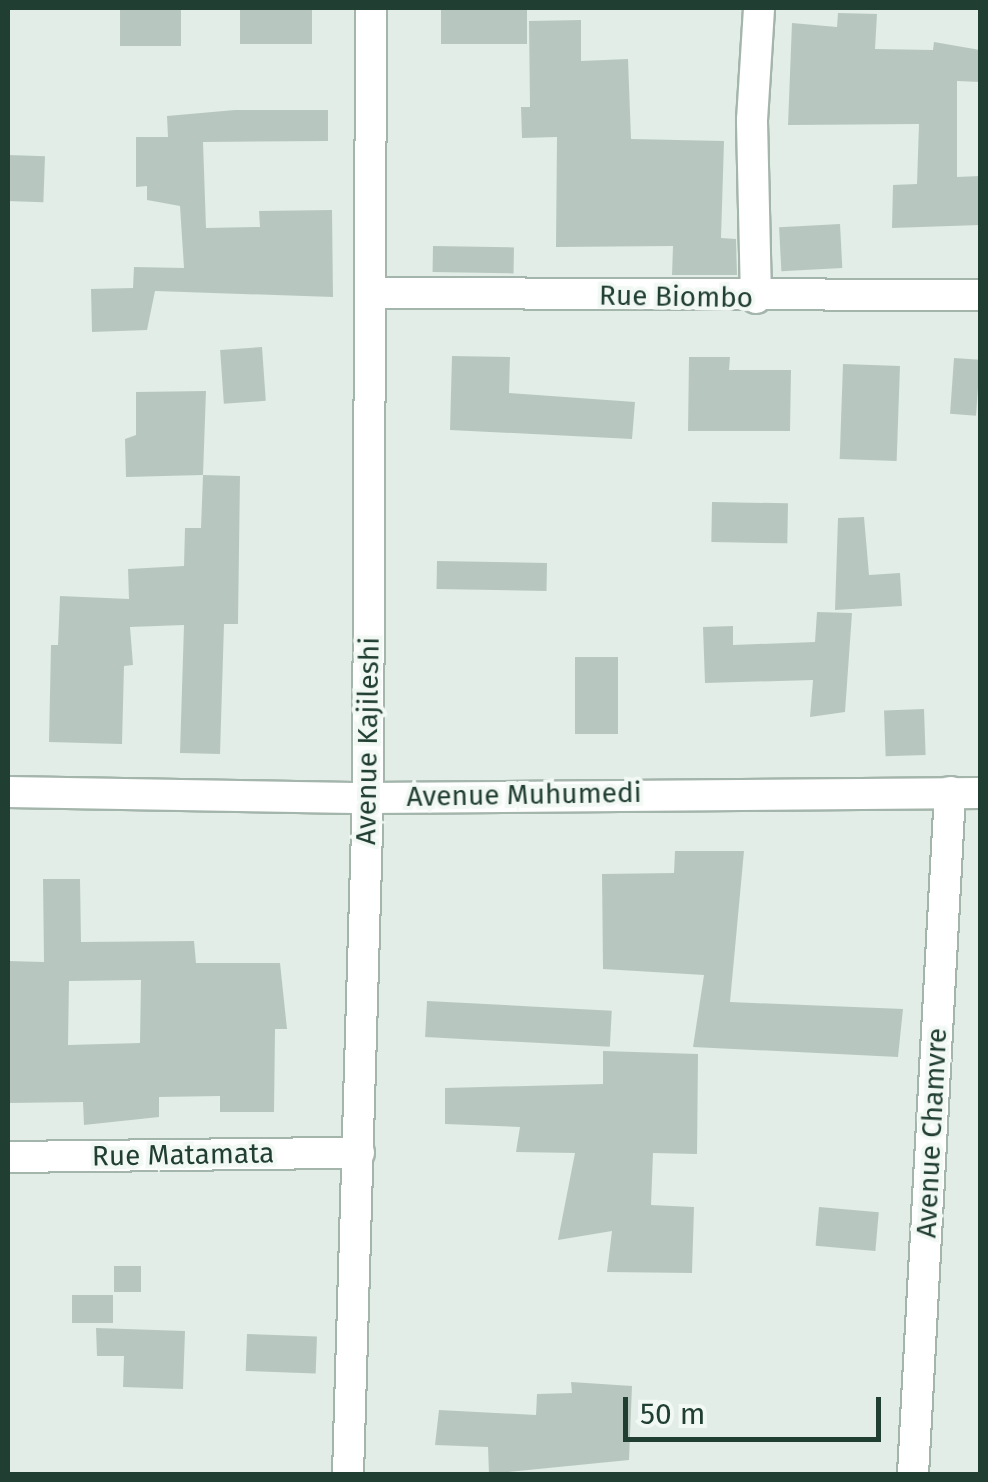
<!DOCTYPE html>
<html>
<head>
<meta charset="utf-8">
<style>
	body { margin:0 }
	#map { position:relative; width:988px; height:1482px; overflow:hidden; background:#e1ede6; font-family:"Fira Sans",sans-serif }
	div>[style] { position:absolute }
	[style*='--x'] { left:calc(var(--x)*1px); top:calc(var(--y)*1px); width:calc(var(--w)*1px); rotate:calc(var(--a)*1deg) }
	.building>* { inset:0; background:#b7c7bf; transform-origin:0 0 }
	.roads { filter:drop-shadow(2px 0 #a4b5ac) drop-shadow(-2px 0 #a4b5ac) drop-shadow(0 2px #a4b5ac) drop-shadow(0 -2px #a4b5ac) }
	.minor>* { height:30px; margin:-15px; padding:0 15px; transform-origin:15px; border-radius:15px; background:#fff }
	span { translate:-50% -50%; white-space:nowrap; text-align:center; line-height:1.15; -webkit-text-stroke:8px #f2f9f5; paint-order:stroke }
	.street-label { font-size:28px; color:#213e32 }
	.frame { position:absolute; inset:0; border:10px solid #213e32; pointer-events:none }
	.scale { position:absolute; left:623px; top:1397px; width:258px; height:45px; box-sizing:border-box; border:5px solid #213e32; border-top:0; padding-left:12px; font-size:30px; line-height:35px; white-space:nowrap; color:#213e32; -webkit-text-stroke:8px #f2f9f5; paint-order:stroke }
</style>
</head>
<body>
<div id="map">
	<div class="building">
		<i style="left:120px;top:8px;width:61px;height:38px"></i>
		<i style="left:240px;top:8px;width:72px;height:36px"></i>
		<i style="left:441px;top:9px;width:86px;height:35px"></i>
		<i style="clip-path:polygon(838px 13px,877px 14px,875px 49px,933px 50px,934px 42px,980px 50px,980px 82px,957px 81px,957px 177px,980px 176px,980px 225px,892px 228px,893px 185px,917px 184px,919px 124px,788px 125px,792px 23px,837px 27px)"></i>
		<i style="clip-path:polygon(581px 20px,581px 61px,628px 59px,631px 139px,724px 141px,721px 238px,736px 239px,737px 275px,672px 275px,673px 246px,556px 247px,557px 137px,522px 138px,521px 107px,530px 107px,529px 21px)"></i>
		<i style="clip-path:polygon(235px 110px,328px 110px,328px 141px,203px 142px,206px 228px,260px 227px,259px 211px,332px 210px,333px 297px,155px 291px,147px 330px,92px 332px,91px 289px,133px 288px,134px 267px,184px 268px,180px 206px,147px 200px,147px 186px,136px 187px,136px 137px,168px 137px,167px 116px)"></i>
		<i style="left:8px;top:155px;width:37px;height:46px;rotate:2deg"></i>
		<i style="left:840px;top:224px;width:44px;height:61px;rotate:87deg"></i>
		<i style="left:433px;top:246px;width:81px;height:26px;rotate:1deg"></i>
		<i style="left:262px;top:347px;width:54px;height:42px;rotate:86deg"></i>
		<i style="clip-path:polygon(452px 356px,510px 357px,509px 393px,635px 402px,632px 439px,450px 430px)"></i>
		<i style="clip-path:polygon(689px 357px,730px 357px,729px 370px,791px 370px,790px 431px,688px 431px)"></i>
		<i style="left:954px;top:358px;width:26px;height:56px;rotate:4deg"></i>
		<i style="left:843px;top:364px;width:57px;height:95px;rotate:2deg"></i>
		<i style="clip-path:polygon(206px 391px,203px 475px,240px 476px,238px 624px,224px 624px,220px 754px,180px 753px,184px 625px,130px 627px,133px 665px,124px 666px,122px 744px,49px 742px,51px 645px,58px 645px,60px 596px,129px 599px,128px 569px,184px 566px,185px 528px,201px 528px,203px 475px,126px 477px,125px 439px,136px 435px,136px 392px)"></i>
		<i style="left:712px;top:502px;width:76px;height:40px;rotate:1deg"></i>
		<i style="clip-path:polygon(864px 517px,869px 575px,900px 573px,902px 606px,835px 610px,838px 518px)"></i>
		<i style="left:437px;top:561px;width:110px;height:28px;rotate:1deg"></i>
		<i style="clip-path:polygon(817px 612px,852px 613px,845px 712px,810px 717px,813px 680px,705px 683px,703px 627px,733px 626px,733px 645px,815px 642px)"></i>
		<i style="left:575px;top:657px;width:43px;height:77px"></i>
		<i style="left:924px;top:709px;width:46px;height:40px;rotate:88deg"></i>
		<i style="clip-path:polygon(675px 851px,744px 851px,730px 1002px,903px 1009px,898px 1057px,693px 1047px,704px 975px,603px 969px,602px 874px,674px 873px)"></i>
		<i style="clip-path:polygon(evenodd,43px 879px,80px 879px,81px 942px,194px 941px,196px 963px,280px 963px,287px 1029px,275px 1029px,274px 1112px,220px 1112px,220px 1096px,159px 1097px,159px 1117px,84px 1125px,83px 1102px,8px 1103px,8px 961px,44px 962px,43px 879px,141px 980px,140px 1043px,68px 1045px,69px 981px,141px 980px)"></i>
		<i style="left:427px;top:1001px;width:185px;height:36px;rotate:3deg"></i>
		<i style="clip-path:polygon(603px 1051px,698px 1054px,697px 1154px,653px 1153px,651px 1205px,694px 1207px,692px 1273px,607px 1272px,612px 1231px,558px 1240px,575px 1153px,516px 1152px,520px 1127px,445px 1124px,445px 1088px,603px 1084px)"></i>
		<i style="left:819px;top:1207px;width:60px;height:39px;rotate:5deg"></i>
		<i style="left:114px;top:1266px;width:27px;height:26px"></i>
		<i style="left:72px;top:1295px;width:41px;height:28px"></i>
		<i style="clip-path:polygon(96px 1328px,185px 1331px,183px 1389px,123px 1387px,124px 1356px,97px 1356px)"></i>
		<i style="left:247px;top:1334px;width:70px;height:37px;rotate:2deg"></i>
		<i style="clip-path:polygon(571px 1382px,632px 1386px,629px 1460px,489px 1474px,488px 1447px,435px 1445px,439px 1410px,536px 1415px,537px 1394px,572px 1393px)"></i>
	</div>
	<div class="roads">
		<div class="minor">
			<i style="--x:371;--y:293;--w:609;--a:0.19"></i>
			<i style="--x:756;--y:298;--w:178;--a:-91.3"></i>
			<i style="--x:752;--y:120;--w:112;--a:-86.4"></i>
			<i style="--x:8;--y:792;--w:360;--a:1"></i>
			<i style="--x:368;--y:798;--w:612;--a:-0.47"></i>
			<i style="--x:8;--y:1157;--w:351;--a:-0.7"></i>
			<i style="--x:348;--y:1474;--w:676;--a:-88.31"></i>
			<i style="--x:368;--y:798;--w:790;--a:-89.78"></i>
			<i style="--x:913;--y:1474;--w:683;--a:-86.89"></i>
		</div>
	</div>
	<div class="street-label">
		<span style="left:676px;top:297px;rotate:1deg">Rue Biombo</span>
		<span style="left:368px;top:741px;rotate:-89deg">Avenue Kajileshi</span>
		<span style="left:524px;top:795px;rotate:-1deg">Avenue Muhumedi</span>
		<span style="left:932px;top:1133px;rotate:-87deg">Avenue Chamvre</span>
		<span style="left:183px;top:1155px;rotate:-1deg">Rue Matamata</span>
	</div>
	<div class="frame"></div>
	<div class="scale">50 m</div>
</div>
</body>
</html>
